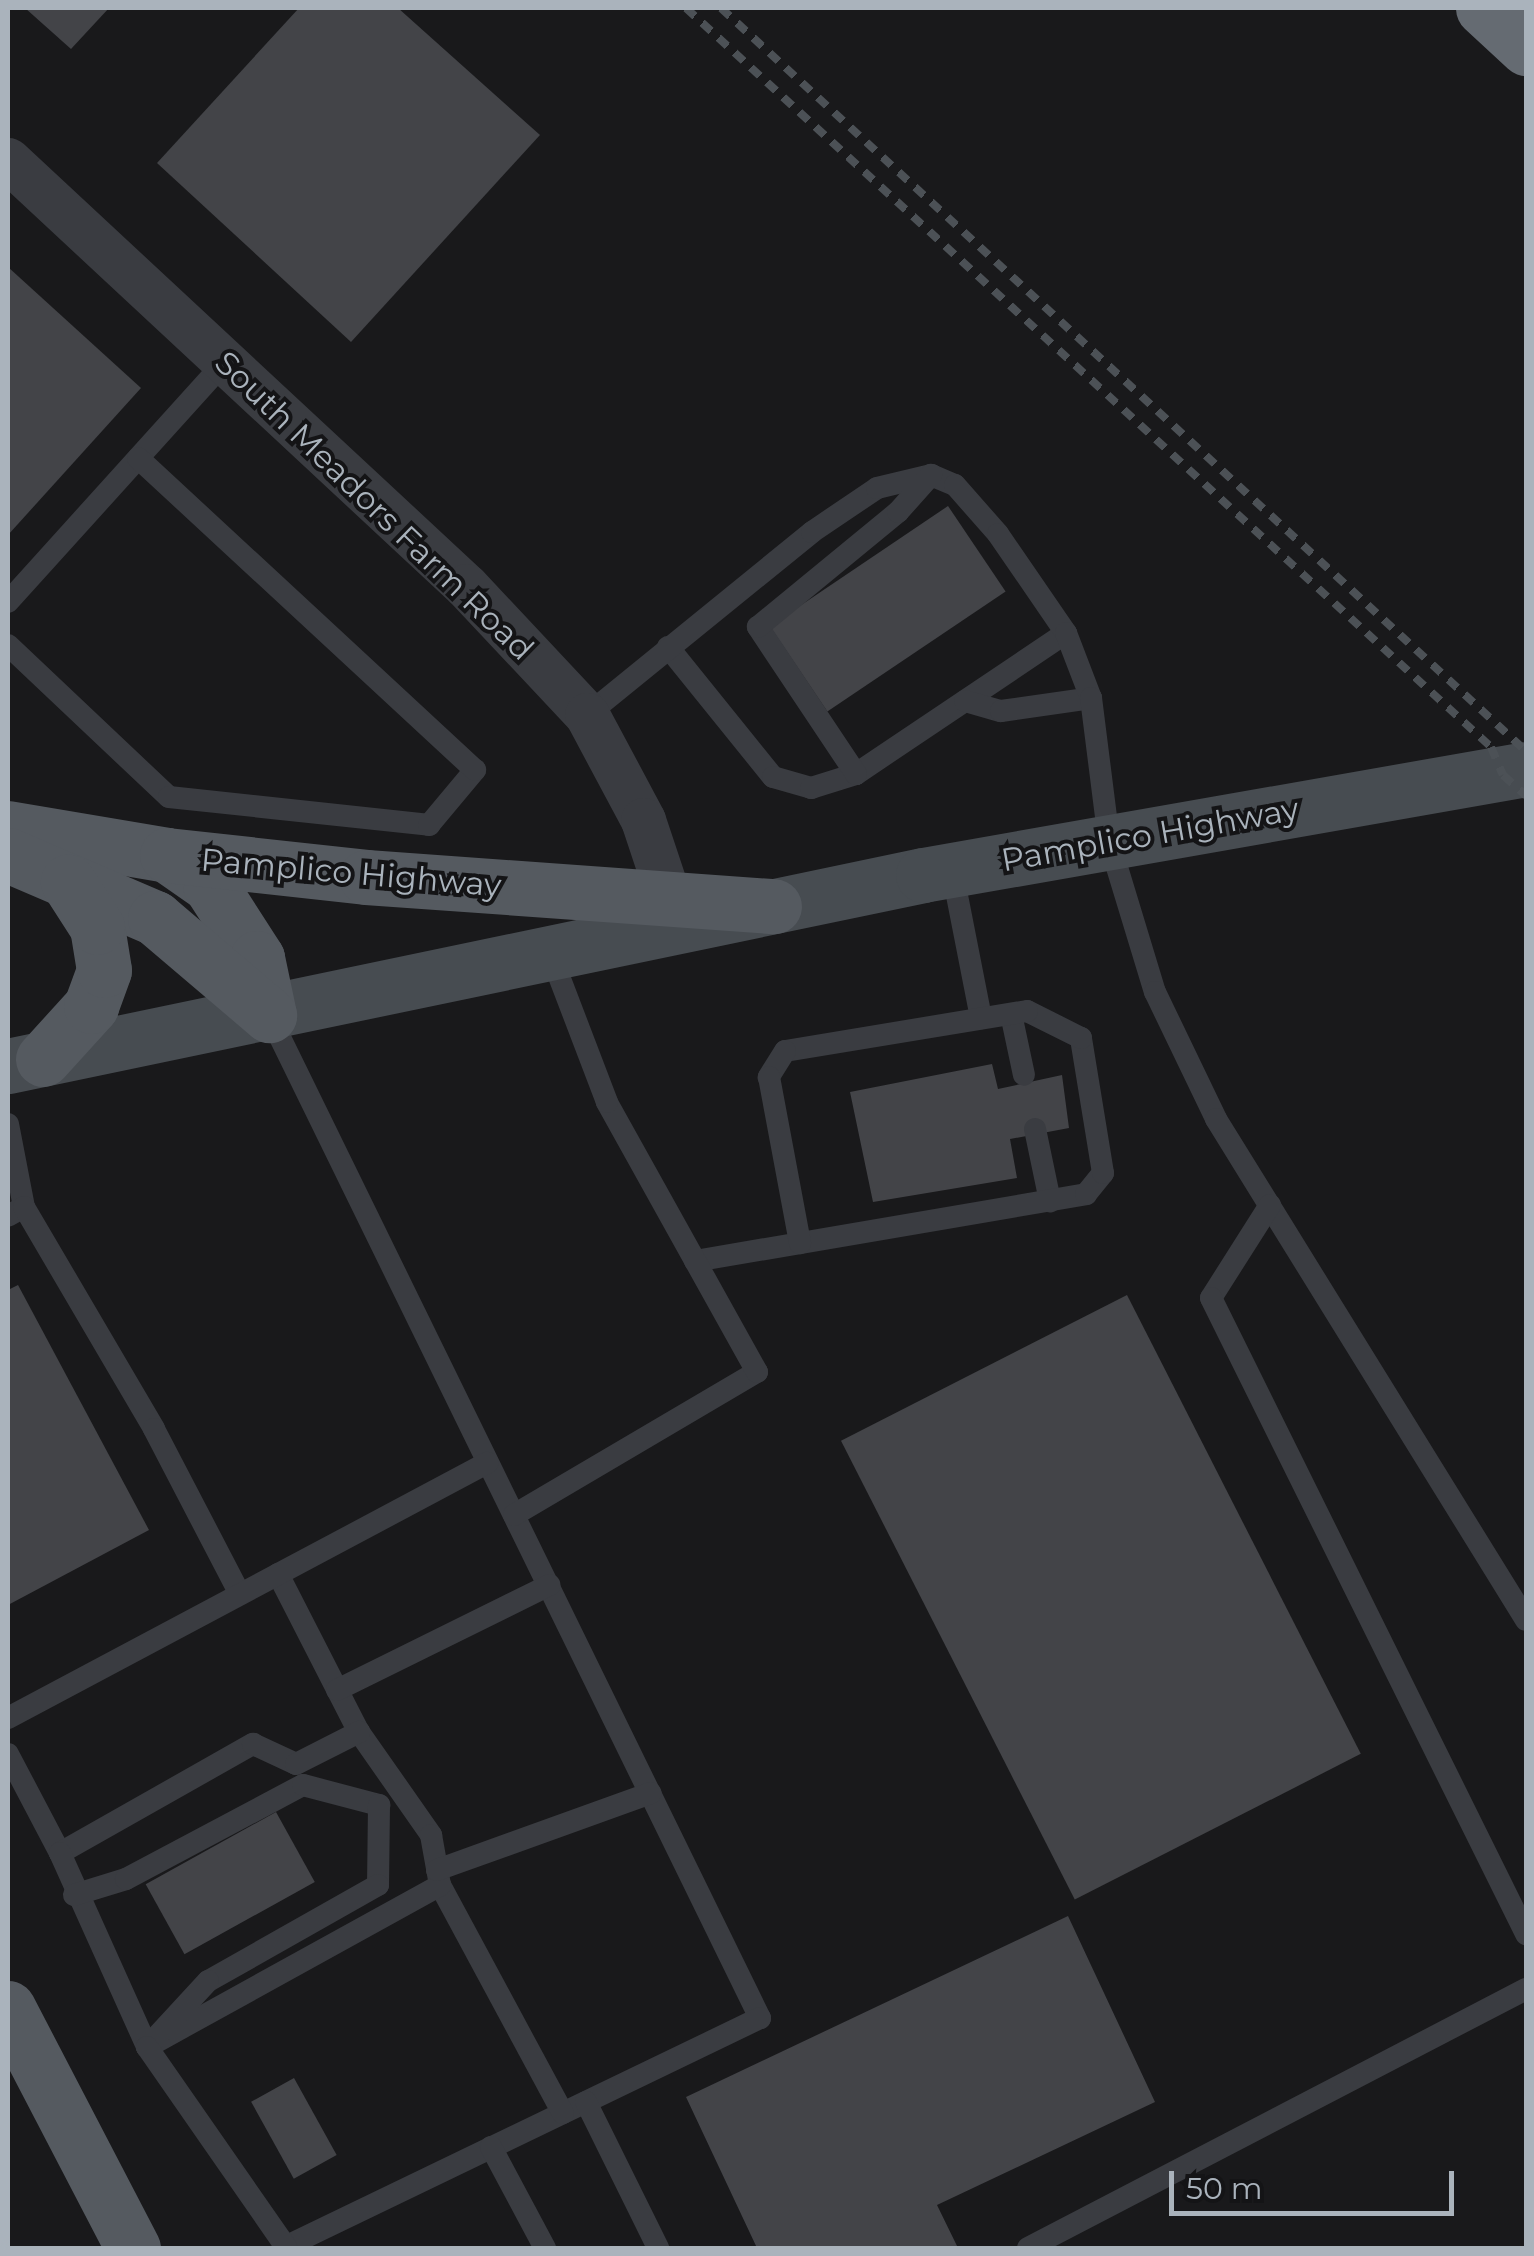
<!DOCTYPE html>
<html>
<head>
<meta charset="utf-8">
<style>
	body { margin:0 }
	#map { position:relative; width:1534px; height:2256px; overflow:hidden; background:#19191b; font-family:Montserrat,sans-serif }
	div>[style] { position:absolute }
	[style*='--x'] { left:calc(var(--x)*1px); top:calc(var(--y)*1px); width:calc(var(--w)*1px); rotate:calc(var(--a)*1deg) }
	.building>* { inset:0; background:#434448; transform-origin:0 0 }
	.lane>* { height:22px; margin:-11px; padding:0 11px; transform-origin:11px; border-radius:11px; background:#3a3c41 }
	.street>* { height:45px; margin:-22.5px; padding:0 22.5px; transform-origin:22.5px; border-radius:22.5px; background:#3a3c41 }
	.secondary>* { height:55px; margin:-27.5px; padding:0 27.5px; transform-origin:27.5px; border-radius:27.5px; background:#474c51 }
	.primary>* { height:55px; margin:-27.5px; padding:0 27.5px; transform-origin:27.5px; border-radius:27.5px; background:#555a60 }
	.highway>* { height:55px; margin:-27.5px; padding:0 27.5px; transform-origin:27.5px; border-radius:27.5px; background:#656b72 }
	.rail>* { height:8px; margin-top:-4px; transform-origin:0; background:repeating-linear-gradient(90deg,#4c5156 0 12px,transparent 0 22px) }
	span { translate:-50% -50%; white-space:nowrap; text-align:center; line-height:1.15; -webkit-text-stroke:8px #141416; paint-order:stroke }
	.street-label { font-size:32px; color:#aab3bc }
	.frame { position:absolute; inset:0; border:10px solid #aab3bc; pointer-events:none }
	.scale { position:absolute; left:1169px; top:2171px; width:285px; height:45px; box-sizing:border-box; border:5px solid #aab3bc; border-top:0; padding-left:12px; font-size:30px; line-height:35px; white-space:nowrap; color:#aab3bc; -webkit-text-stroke:8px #141416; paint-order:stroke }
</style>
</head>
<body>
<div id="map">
	<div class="building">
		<i style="clip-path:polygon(25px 8px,109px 8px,71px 49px)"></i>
		<i style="clip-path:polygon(299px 8px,398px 8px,540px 135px,351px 342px,157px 163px)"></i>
		<i style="clip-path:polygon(8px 267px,141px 388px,8px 535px)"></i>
		<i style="left:948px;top:506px;width:103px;height:215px;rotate:56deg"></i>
		<i style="clip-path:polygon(992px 1064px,998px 1089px,1062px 1075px,1069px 1128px,1010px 1139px,1017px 1178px,873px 1202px,850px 1092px)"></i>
		<i style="clip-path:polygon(18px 1285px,149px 1530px,8px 1605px,8px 1290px)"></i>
		<i style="left:1127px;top:1295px;width:515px;height:321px;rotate:63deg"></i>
		<i style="left:276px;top:1812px;width:80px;height:149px;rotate:61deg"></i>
		<i style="clip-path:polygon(1068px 1916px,1155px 2102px,937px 2205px,958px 2248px,757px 2248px,686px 2097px)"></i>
		<i style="left:294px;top:2078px;width:88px;height:49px;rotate:61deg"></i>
	</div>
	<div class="lane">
		<i style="--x:8;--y:602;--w:324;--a:-47.9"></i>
		<i style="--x:8;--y:645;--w:221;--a:43.4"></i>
		<i style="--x:169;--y:797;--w:262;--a:6.1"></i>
		<i style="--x:429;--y:825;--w:72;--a:-50.1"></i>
		<i style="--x:475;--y:770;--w:459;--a:-137.2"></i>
		<i style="--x:668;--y:647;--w:167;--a:51.1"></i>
		<i style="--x:773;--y:777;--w:40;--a:16"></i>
		<i style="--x:811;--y:788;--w:47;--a:-17.3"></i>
		<i style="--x:856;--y:774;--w:253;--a:-33.9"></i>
		<i style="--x:965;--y:701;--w:37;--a:16"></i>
		<i style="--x:1001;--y:711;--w:91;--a:-8.2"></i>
		<i style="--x:587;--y:715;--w:290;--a:-39.1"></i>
		<i style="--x:812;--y:532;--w:78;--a:-34.1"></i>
		<i style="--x:877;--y:488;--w:56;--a:-13.5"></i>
		<i style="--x:931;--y:475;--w:26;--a:23"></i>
		<i style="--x:955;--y:485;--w:65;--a:48.7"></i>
		<i style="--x:998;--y:534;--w:120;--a:55.5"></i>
		<i style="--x:1066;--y:633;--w:70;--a:69"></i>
		<i style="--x:1091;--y:698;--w:144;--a:82.8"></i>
		<i style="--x:1109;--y:841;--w:158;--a:73.1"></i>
		<i style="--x:1155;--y:992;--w:141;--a:64.3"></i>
		<i style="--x:1216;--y:1119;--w:589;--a:58.25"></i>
		<i style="--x:856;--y:774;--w:177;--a:-123.7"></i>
		<i style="--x:758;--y:627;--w:181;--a:-39.4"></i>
		<i style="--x:898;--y:512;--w:50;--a:-48.3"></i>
		<i style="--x:952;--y:870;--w:151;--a:78.9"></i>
		<i style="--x:1011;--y:1014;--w:62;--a:78"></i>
		<i style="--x:269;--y:1015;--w:1117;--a:63.92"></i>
		<i style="--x:760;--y:2018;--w:530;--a:154.26"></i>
		<i style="--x:8;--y:1124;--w:85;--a:79.1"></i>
		<i style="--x:24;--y:1207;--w:18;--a:151"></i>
		<i style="--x:1035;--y:1129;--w:74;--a:78.2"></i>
		<i style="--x:1270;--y:1205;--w:110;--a:122.4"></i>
		<i style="--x:1211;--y:1298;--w:710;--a:63.65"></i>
		<i style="--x:24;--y:1207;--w:257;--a:59.6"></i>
		<i style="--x:154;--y:1429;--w:186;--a:62.5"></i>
		<i style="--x:695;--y:1261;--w:397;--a:-9.7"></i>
		<i style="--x:1086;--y:1194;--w:27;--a:-51"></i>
		<i style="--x:1103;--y:1173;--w:137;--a:-99.3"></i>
		<i style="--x:1081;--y:1038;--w:60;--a:-153.4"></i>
		<i style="--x:1027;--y:1011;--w:245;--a:170.6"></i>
		<i style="--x:785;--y:1051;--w:31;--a:122"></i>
		<i style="--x:769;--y:1077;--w:169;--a:79.4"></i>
		<i style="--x:514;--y:1515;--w:282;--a:-30.5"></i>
		<i style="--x:757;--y:1372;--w:309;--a:-119.1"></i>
		<i style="--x:607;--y:1102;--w:160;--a:-110.9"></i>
		<i style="--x:278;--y:1574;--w:178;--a:62.9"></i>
		<i style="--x:359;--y:1732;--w:126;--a:55"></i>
		<i style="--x:431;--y:1835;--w:51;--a:79.8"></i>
		<i style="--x:440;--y:1885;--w:259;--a:61.7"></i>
		<i style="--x:337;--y:1690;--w:237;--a:-26.3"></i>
		<i style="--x:8;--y:1718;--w:543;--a:-28.03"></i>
		<i style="--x:8;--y:1754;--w:112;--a:62.3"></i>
		<i style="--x:60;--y:1853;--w:222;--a:-29.5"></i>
		<i style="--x:253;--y:1744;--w:47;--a:24.9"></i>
		<i style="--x:296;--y:1764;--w:71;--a:-26.9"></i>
		<i style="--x:60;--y:1853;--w:213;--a:65.8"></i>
		<i style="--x:147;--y:2047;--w:335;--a:-28.9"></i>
		<i style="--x:437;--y:1870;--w:227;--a:-19.8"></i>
		<i style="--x:74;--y:1895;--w:54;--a:-17.1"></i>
		<i style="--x:126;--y:1879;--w:200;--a:-28"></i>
		<i style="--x:303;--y:1785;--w:79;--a:14.7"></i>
		<i style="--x:379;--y:1805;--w:80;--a:90.7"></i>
		<i style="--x:378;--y:1885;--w:195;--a:150.5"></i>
		<i style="--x:208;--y:1981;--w:90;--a:132.7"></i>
		<i style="--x:147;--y:2047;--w:244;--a:55.2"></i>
		<i style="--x:586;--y:2102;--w:163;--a:63.7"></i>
		<i style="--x:491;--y:2147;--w:115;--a:61.9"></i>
		<i style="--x:1028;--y:2248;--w:561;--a:-27.48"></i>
	</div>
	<div class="street">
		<i style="--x:8;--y:160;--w:625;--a:42.93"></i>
		<i style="--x:466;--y:586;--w:177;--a:46.8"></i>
		<i style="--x:587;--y:715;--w:119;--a:61.9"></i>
		<i style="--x:643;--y:820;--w:85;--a:71.6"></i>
	</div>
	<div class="secondary">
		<i style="--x:8;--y:1066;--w:935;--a:-11.79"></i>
		<i style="--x:923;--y:875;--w:612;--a:-9.97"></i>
	</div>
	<div class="primary">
		<i style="--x:8;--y:828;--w:161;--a:9.6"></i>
		<i style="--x:167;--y:855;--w:52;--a:34.9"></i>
		<i style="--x:210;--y:885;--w:87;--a:57.2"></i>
		<i style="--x:257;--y:958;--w:58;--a:78.1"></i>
		<i style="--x:8;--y:855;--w:160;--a:23.2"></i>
		<i style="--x:155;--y:918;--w:150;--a:40.4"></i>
		<i style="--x:167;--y:855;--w:200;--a:6.3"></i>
		<i style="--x:366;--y:877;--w:409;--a:4.1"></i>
		<i style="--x:43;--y:1059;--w:72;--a:-47.8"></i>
		<i style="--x:91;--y:1006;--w:38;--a:-70"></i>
		<i style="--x:104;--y:970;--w:44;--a:-99.2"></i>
		<i style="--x:97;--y:927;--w:54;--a:-122.8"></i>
		<i style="--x:8;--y:2008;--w:271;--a:62.5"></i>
	</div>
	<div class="highway">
		<i style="--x:1483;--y:8;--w:59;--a:42.9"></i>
	</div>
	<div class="rail">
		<i style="--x:686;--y:8;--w:1093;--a:42.55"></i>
		<i style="--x:1491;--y:747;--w:30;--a:67"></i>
		<i style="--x:1503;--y:775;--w:31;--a:42"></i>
		<i style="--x:721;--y:8;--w:1095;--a:42.71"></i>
	</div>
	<div class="street-label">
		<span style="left:374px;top:506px;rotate:44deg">South Meadors Farm Road</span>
		<span style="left:1150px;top:835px;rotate:-10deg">Pamplico Highway</span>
		<span style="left:351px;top:873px;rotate:5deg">Pamplico Highway</span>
	</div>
	<div class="frame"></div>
	<div class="scale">50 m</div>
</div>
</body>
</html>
